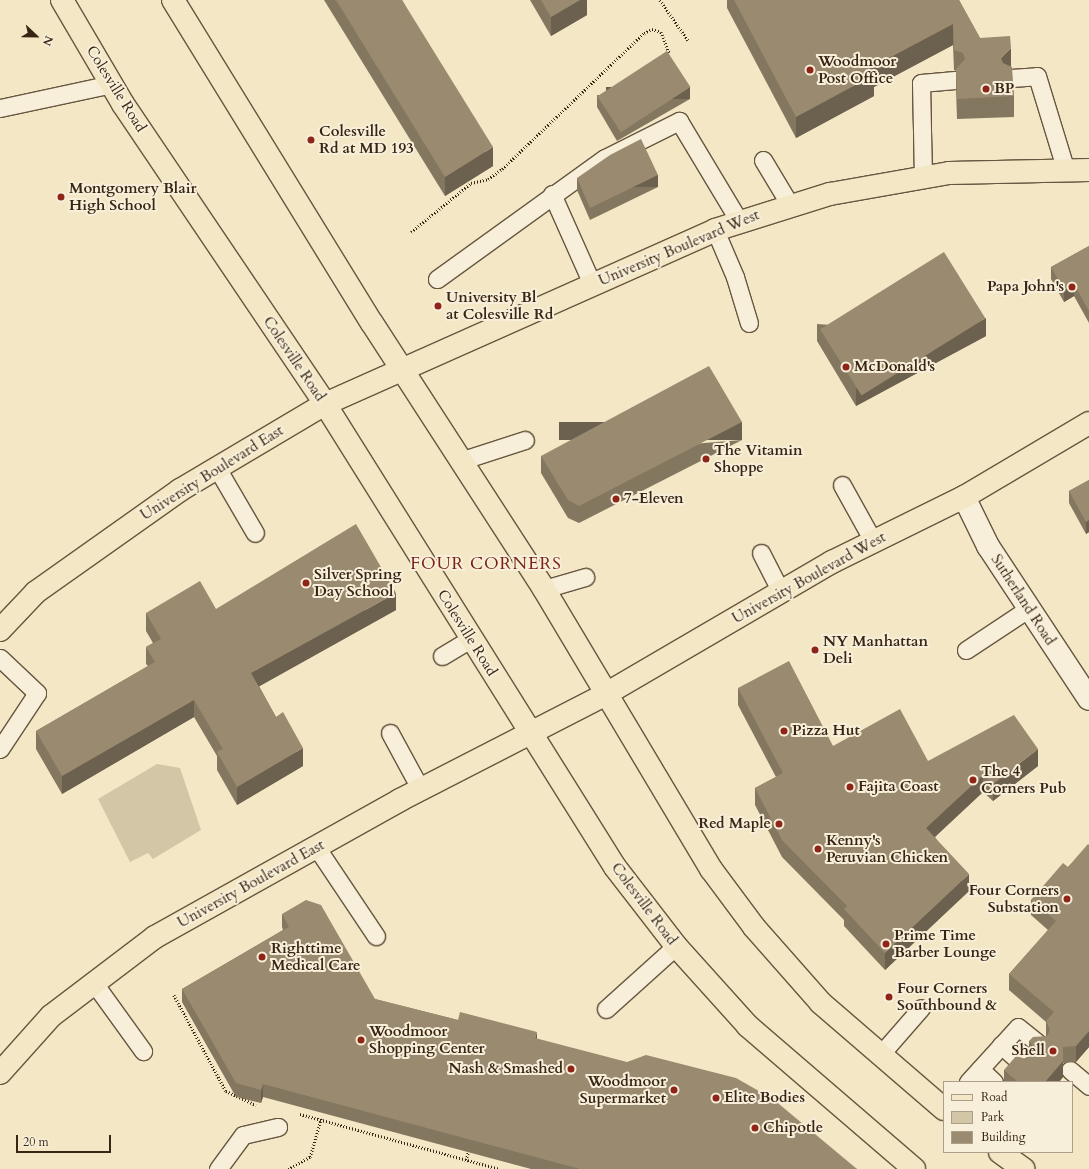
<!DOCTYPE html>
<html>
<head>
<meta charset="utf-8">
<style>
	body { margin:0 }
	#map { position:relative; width:1089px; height:1169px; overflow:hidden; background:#f3e7c5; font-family:Cardo,serif }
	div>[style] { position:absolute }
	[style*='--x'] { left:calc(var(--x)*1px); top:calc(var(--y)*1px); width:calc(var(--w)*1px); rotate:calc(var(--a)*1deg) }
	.green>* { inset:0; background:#d3c6a7 }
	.path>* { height:2.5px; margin-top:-1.25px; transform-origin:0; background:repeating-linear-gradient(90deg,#392513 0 1px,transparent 0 3px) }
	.roads { filter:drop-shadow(1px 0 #685640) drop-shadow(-1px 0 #685640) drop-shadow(0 1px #685640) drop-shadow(0 -1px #685640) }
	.lane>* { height:17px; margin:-8.5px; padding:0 8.5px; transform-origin:8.5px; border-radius:8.5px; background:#f7efd9 }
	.street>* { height:22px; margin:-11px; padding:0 11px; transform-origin:11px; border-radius:11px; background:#f7efd9 }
	.primary>* { height:22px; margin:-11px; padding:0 11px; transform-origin:11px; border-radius:11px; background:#f3e7c5 }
	.highway>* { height:22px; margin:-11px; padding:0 11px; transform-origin:11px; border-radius:11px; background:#f3e7c5 }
	.wall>* { inset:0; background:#847760 }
	.shaded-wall>* { inset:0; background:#6c614e; transform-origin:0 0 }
	.building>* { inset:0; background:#9a8a70; transform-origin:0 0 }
	.dots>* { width:11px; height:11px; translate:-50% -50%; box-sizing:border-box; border:2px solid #f7efd9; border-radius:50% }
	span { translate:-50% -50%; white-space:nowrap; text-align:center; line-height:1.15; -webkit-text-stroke:4px #f7efd9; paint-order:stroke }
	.poi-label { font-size:15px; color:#392513; font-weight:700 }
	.left { translate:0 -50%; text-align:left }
	.right { translate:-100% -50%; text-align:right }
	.street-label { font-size:15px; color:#392513 }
	.quarter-label { font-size:17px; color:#7a1f14; letter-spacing:1px }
	.legend { position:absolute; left:943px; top:1081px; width:130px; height:72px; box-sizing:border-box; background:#f7efd9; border:1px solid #ab9e8a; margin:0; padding:5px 7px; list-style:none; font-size:12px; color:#392513 }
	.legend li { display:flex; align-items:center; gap:8px; height:20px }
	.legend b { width:20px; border:1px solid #ab9e8a }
	.north { position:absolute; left:16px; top:16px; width:40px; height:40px; -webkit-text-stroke:3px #f7efd9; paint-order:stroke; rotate:112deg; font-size:11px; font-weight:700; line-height:16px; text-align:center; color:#392513 }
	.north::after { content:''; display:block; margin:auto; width:14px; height:18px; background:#392513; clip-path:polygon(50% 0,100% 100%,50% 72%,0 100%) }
	.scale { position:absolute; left:16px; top:1135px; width:95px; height:18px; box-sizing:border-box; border:2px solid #392513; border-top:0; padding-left:5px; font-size:12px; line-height:14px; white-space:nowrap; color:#392513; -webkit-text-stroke:3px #f7efd9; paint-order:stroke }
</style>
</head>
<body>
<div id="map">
	<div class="green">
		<i style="clip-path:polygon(157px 764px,180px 768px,201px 830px,153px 859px,148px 853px,130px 862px,98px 799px)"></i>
	</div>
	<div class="path">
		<i style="--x:660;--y:0;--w:49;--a:55"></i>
		<i style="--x:411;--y:232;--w:77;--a:-39.2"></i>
		<i style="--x:471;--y:183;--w:17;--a:-13"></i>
		<i style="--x:488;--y:179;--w:17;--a:-36"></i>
		<i style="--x:502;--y:169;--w:197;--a:-43.8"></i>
		<i style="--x:644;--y:33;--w:9;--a:-27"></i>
		<i style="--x:652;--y:29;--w:9;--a:18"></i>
		<i style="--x:661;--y:32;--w:22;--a:68"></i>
		<i style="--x:174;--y:995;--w:109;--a:61.6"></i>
		<i style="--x:226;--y:1091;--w:33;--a:25"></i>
		<i style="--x:300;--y:1114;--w:207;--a:15.4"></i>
		<i style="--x:466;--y:1160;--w:8;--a:-76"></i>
		<i style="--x:288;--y:1169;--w:25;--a:-29"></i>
		<i style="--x:310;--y:1157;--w:40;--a:-74"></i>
	</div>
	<div class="roads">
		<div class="lane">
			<i style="--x:1011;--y:78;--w:26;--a:-4"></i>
			<i style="--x:1037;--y:76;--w:99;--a:73"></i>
			<i style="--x:0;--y:108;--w:115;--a:-12.1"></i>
			<i style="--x:763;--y:160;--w:52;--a:59"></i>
			<i style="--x:923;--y:178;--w:95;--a:-91.2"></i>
			<i style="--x:921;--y:83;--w:34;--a:-5"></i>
			<i style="--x:552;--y:194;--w:98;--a:66"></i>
			<i style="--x:715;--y:230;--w:51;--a:66.9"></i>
			<i style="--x:735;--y:277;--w:48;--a:73.1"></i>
			<i style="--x:437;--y:279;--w:207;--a:-35.8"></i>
			<i style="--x:605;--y:158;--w:83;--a:-26.6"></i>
			<i style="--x:679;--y:121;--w:117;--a:59"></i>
			<i style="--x:463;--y:460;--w:65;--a:-17.9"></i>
			<i style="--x:217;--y:468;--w:75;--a:59.7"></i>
			<i style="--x:842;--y:485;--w:64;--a:61"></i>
			<i style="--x:761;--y:553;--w:44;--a:62.9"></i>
			<i style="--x:544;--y:589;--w:43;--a:-16.3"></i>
			<i style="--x:966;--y:650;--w:74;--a:-33.5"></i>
			<i style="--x:442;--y:656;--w:33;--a:-31"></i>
			<i style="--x:0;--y:658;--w:51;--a:43.4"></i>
			<i style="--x:37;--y:693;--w:67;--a:123.5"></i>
			<i style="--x:390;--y:733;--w:65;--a:61.5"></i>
			<i style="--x:317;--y:848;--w:106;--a:56.2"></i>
			<i style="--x:94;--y:983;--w:84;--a:54.2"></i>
			<i style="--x:606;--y:1009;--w:94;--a:-42"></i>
			<i style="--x:1001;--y:1045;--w:30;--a:42"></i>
			<i style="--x:880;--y:1055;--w:62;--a:-48.9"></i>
			<i style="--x:980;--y:1069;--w:19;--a:43"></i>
			<i style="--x:1070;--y:1070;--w:25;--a:40"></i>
			<i style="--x:968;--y:1082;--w:74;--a:-47.7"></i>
			<i style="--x:1018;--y:1027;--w:28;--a:39"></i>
			<i style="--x:218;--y:1169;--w:42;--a:-53.7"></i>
			<i style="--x:243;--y:1135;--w:36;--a:-13"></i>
		</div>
		<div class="street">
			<i style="--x:964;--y:497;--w:55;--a:63.9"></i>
			<i style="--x:988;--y:546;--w:183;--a:56.6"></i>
		</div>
		<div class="primary">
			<i style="--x:0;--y:630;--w:52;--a:-46.5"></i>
			<i style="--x:36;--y:592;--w:176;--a:-35.3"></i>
			<i style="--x:180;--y:490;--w:169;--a:-30.7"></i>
			<i style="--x:325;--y:404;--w:427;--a:-24"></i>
			<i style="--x:715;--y:230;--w:121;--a:-17.4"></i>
			<i style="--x:830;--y:194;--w:121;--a:-10"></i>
			<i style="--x:949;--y:173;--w:140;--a:-1.2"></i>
			<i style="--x:0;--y:1073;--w:76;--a:-48.2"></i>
			<i style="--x:51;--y:1016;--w:131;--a:-37.2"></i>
			<i style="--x:155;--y:937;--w:281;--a:-29.2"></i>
			<i style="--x:400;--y:800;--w:232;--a:-27.2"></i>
			<i style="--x:606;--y:694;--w:262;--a:-30.3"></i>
			<i style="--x:832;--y:562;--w:147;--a:-26.2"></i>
			<i style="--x:964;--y:497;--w:145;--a:-30.6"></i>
		</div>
		<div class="highway">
			<i style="--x:62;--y:0;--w:121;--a:59.6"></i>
			<i style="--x:123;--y:104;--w:362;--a:56"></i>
			<i style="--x:325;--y:404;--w:546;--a:57.94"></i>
			<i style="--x:615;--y:867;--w:100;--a:52.3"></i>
			<i style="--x:676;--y:946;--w:108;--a:48"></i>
			<i style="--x:748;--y:1026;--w:219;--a:40.7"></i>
			<i style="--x:173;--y:0;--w:379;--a:58.4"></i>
			<i style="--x:372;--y:323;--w:317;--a:57.1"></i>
			<i style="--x:544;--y:589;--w:326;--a:59.2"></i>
			<i style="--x:711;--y:869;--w:72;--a:53.4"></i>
			<i style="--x:754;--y:927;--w:101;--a:48.6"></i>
			<i style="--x:821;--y:1003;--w:162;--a:40.8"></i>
			<i style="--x:1000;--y:1152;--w:29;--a:36"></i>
		</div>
	</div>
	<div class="wall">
		<i style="clip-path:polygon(324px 0,402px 0,493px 166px,445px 196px)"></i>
		<i style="clip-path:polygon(530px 0,587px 0,587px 15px,551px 36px)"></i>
		<i style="clip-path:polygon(727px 0,959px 0,980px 38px,1011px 67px,1014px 96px,1014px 117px,957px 119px,956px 90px,956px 71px,954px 70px,953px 45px,874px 87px,874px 96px,796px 138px,727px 8px)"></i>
		<i style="clip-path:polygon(597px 95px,690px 99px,617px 141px,597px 107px)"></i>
		<i style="clip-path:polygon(577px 178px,658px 187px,590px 220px,577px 190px)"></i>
		<i style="clip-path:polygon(1089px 246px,1089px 323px,1074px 296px,1064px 302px,1051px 279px,1051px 267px)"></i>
		<i style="clip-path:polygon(817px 324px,986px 336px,856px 406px,817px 341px)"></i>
		<i style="clip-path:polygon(742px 440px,579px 523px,568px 518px,541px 473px,541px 456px)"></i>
		<i style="clip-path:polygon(1089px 480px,1089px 532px,1086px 534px,1069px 503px,1069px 491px)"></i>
		<i style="clip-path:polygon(216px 609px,396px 610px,259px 686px,303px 766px,237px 805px,217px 770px,217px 756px,194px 717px,62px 794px,36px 749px,36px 731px,148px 666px,146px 664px,146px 647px,153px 643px,146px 631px,146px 613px)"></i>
		<i style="clip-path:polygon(738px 688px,833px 746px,928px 761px,1038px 766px,993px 801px,983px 792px,935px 837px,969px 891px,885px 970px,844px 926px,844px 920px,782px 857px,755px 805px,755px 788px,776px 777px,738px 705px)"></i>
		<i style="clip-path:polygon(1089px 845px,1089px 1047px,1076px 1062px,1063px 1063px,1063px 1077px,1059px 1082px,1004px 1082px,1004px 1070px,1029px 1056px,1029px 1041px,1046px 1036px,1046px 1022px,1009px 990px,1009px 974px,1048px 930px,1031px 915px,1031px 900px,1068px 867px)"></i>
		<i style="clip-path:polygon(282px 914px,375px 999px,458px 1020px,537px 1039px,857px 1169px,531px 1169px,263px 1097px,261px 1103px,236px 1097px,182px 1002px,182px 989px,283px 930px,282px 927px)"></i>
	</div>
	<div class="shaded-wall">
		<i style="clip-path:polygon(580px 0,587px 0,587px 15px,551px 36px,551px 17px)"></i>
		<i style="clip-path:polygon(953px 24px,953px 45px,874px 87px,874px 96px,796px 138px,796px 117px,870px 68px)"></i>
		<i style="clip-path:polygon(1011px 48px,1011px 68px,1001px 78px,1001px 58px)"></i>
		<i style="left:690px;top:87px;width:12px;height:84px;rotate:90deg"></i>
		<i style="clip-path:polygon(493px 147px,493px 166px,445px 196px,445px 177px)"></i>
		<i style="left:658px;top:175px;width:12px;height:76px;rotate:90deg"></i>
		<i style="clip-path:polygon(1074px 284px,1074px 296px,1064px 302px,1064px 290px)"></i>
		<i style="clip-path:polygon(986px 318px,986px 336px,856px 406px,856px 389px)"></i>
		<i style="left:742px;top:422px;width:18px;height:183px;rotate:90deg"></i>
		<i style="clip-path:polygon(1089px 520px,1089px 532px,1086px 534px,1086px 522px)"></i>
		<i style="clip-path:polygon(396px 593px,396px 610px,251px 691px,251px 673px)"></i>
		<i style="clip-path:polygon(194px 700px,194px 717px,62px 794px,62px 776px)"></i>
		<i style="clip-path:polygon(303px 748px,303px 766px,237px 805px,237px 787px)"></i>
		<i style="clip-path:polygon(1038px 749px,1038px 766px,993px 801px,993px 784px)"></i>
		<i style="clip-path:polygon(983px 775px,983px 792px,926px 845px,926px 828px)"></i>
		<i style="clip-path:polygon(969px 874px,969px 891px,885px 970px,885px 953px)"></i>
		<i style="clip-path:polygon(1089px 1031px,1089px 1047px,1076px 1062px,1076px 1046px)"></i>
		<i style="clip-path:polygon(537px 1032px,537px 1045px,535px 1038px)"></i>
		<i style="clip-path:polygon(1063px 1061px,1063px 1077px,1059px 1082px,1045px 1082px)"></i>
		<i style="clip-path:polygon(263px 1084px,263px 1097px,261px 1103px,261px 1090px)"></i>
	</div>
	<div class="building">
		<i style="clip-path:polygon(336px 0,402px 0,493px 147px,445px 177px)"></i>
		<i style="clip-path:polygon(541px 0,580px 0,551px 17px)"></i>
		<i style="clip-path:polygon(734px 0,959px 0,980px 38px,1010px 36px,1011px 48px,1001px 58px,1003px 63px,1012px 67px,1014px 96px,957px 99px,956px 69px,965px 59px,963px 53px,954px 50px,953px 24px,870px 68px,874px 75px,796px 117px)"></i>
		<i style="left:667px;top:51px;width:43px;height:83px;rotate:57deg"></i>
		<i style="clip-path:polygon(641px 139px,658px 175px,590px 208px,577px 178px,610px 155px)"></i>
		<i style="clip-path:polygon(1089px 246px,1089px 311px,1074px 284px,1064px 290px,1051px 267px)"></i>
		<i style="left:944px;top:252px;width:78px;height:146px;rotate:58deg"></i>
		<i style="clip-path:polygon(709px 366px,742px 422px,579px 506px,568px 500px,541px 456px)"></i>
		<i style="clip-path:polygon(1089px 480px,1089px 520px,1086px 522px,1069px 491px)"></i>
		<i style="clip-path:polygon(356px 524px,396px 593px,251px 673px,276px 717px,283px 712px,303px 748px,237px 787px,217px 752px,223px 749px,194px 700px,62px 776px,36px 731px,155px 662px,146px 647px,161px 639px,146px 613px,200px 581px,216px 609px)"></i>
		<i style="clip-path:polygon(789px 661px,833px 746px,900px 709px,928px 761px,1014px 715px,1038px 749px,993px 784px,983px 775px,926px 828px,969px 874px,885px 953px,844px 909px,847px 906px,782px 840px,755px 788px,783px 773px,738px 688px)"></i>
		<i style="clip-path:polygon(1088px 844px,1089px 845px,1089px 1031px,1076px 1046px,1063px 1047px,1063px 1061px,1045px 1082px,1018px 1082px,1004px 1070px,1016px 1056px,1026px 1059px,1031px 1055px,1033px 1046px,1029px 1041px,1033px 1037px,1047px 1036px,1050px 1030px,1046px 1021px,1054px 1012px,1009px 974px,1056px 921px,1031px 900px,1063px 863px,1068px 867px)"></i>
		<i style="clip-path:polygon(306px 900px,321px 905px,375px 999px,458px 1020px,460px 1012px,537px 1032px,535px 1038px,627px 1062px,646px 1055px,736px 1078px,773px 1099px,857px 1169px,580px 1169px,263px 1084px,261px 1090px,236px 1083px,182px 989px,289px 927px,282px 914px)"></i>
	</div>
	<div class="dots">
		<i style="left:810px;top:70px;background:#8f2418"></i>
		<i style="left:986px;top:89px;background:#8f2418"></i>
		<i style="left:311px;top:140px;background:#8f2418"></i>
		<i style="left:61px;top:197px;background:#8f2418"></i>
		<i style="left:1072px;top:287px;background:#8f2418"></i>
		<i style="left:438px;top:306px;background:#8f2418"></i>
		<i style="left:846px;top:367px;background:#8f2418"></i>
		<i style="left:706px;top:459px;background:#8f2418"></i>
		<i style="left:616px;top:499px;background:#8f2418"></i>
		<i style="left:306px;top:583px;background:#8f2418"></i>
		<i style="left:815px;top:650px;background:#8f2418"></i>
		<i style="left:784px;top:731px;background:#8f2418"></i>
		<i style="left:973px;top:780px;background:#8f2418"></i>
		<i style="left:850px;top:787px;background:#8f2418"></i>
		<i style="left:779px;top:824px;background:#8f2418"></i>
		<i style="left:818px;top:849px;background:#8f2418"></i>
		<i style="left:1067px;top:899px;background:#8f2418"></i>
		<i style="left:886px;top:944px;background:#8f2418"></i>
		<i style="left:262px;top:957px;background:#8f2418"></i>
		<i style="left:889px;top:997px;background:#8f2418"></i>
		<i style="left:361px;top:1040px;background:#8f2418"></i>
		<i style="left:1053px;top:1051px;background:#8f2418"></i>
		<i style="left:571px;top:1069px;background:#8f2418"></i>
		<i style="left:674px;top:1090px;background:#8f2418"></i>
		<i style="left:716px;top:1098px;background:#8f2418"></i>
		<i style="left:755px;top:1128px;background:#8f2418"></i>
	</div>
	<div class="poi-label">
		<span class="left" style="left:818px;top:70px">Woodmoor<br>Post Office</span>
		<span class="left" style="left:994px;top:89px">BP</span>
		<span class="left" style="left:319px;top:140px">Colesville<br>Rd at MD 193</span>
		<span class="left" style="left:69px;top:197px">Montgomery Blair<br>High School</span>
		<span class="right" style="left:1064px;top:287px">Papa John's</span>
		<span class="left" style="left:446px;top:306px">University Bl<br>at Colesville Rd</span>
		<span class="left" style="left:854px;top:367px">McDonald's</span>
		<span class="left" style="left:714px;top:459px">The Vitamin<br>Shoppe</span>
		<span class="left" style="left:624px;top:499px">7-Eleven</span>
		<span class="left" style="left:314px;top:583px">Silver Spring<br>Day School</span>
		<span class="left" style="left:823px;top:650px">NY Manhattan<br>Deli</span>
		<span class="left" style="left:792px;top:731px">Pizza Hut</span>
		<span class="left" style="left:981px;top:780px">The 4<br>Corners Pub</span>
		<span class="left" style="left:858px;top:787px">Fajita Coast</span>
		<span class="right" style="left:771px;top:824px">Red Maple</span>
		<span class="left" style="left:826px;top:849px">Kenny's<br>Peruvian Chicken</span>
		<span class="right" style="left:1059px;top:899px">Four Corners<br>Substation</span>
		<span class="left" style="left:894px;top:944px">Prime Time<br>Barber Lounge</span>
		<span class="left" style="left:271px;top:957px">Righttime<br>Medical Care</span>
		<span class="left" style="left:897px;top:997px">Four Corners<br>Southbound &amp;</span>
		<span class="left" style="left:369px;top:1040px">Woodmoor<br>Shopping Center</span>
		<span class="right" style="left:1045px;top:1051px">Shell</span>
		<span class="right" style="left:563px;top:1069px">Nash &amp; Smashed</span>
		<span class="right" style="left:666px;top:1090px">Woodmoor<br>Supermarket</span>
		<span class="left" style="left:724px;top:1098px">Elite Bodies</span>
		<span class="left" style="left:763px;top:1128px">Chipotle</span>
	</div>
	<div class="street-label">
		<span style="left:116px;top:89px;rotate:58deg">Colesville Road</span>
		<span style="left:679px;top:248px;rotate:-23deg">University Boulevard West</span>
		<span style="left:294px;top:359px;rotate:56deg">Colesville Road</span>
		<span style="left:212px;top:473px;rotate:-32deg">University Boulevard East</span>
		<span style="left:809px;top:578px;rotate:-29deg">University Boulevard West</span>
		<span style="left:1023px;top:600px;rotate:57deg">Sutherland Road</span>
		<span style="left:467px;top:633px;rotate:58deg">Colesville Road</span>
		<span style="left:251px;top:884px;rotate:-29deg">University Boulevard East</span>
		<span style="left:644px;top:904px;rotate:53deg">Colesville Road</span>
	</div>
	<div class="quarter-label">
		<span style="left:486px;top:564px">FOUR CORNERS</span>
	</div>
	<ul class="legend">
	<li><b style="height:5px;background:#f3e7c5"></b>Road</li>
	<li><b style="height:11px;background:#d3c6a7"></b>Park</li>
	<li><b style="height:11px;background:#9a8a70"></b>Building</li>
	</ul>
	<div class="north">N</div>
	<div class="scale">20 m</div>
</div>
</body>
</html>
